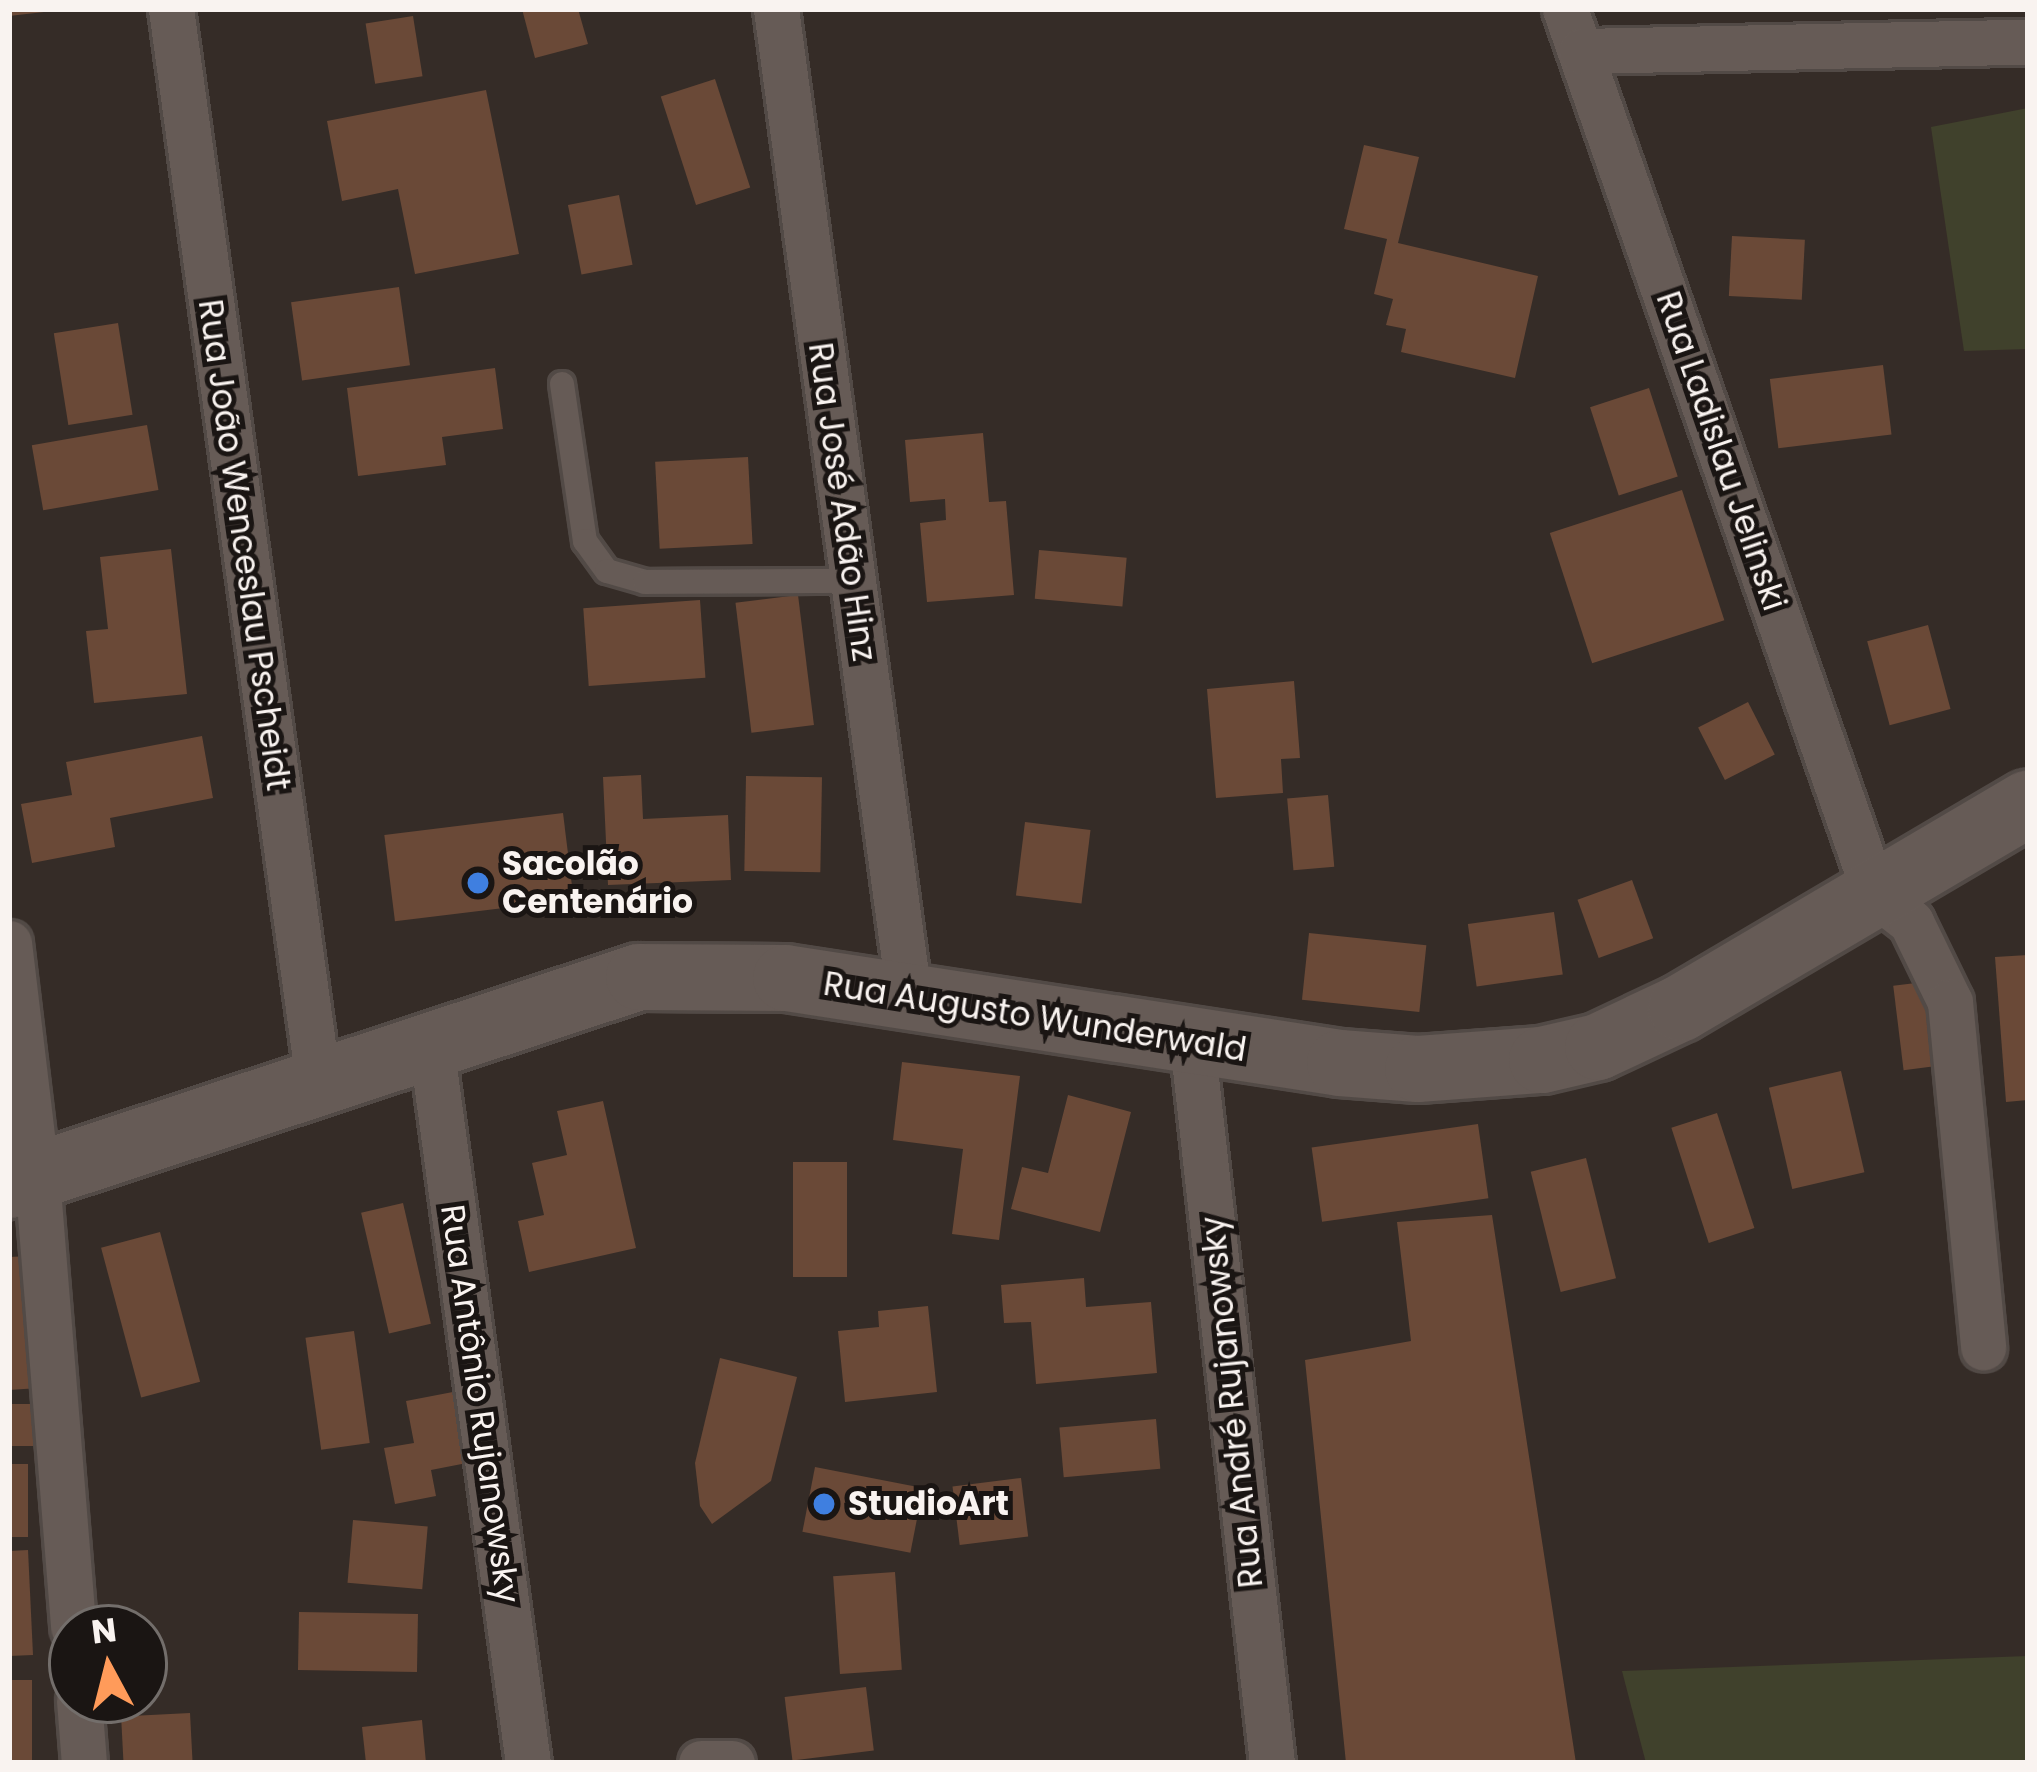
<!DOCTYPE html>
<html>
<head>
<meta charset="utf-8">
<style>
	body { margin:0 }
	#map { position:relative; width:2037px; height:1772px; overflow:hidden; background:#352c27; font-family:Poppins,sans-serif }
	div>[style] { position:absolute }
	[style*='--x'] { left:calc(var(--x)*1px); top:calc(var(--y)*1px); width:calc(var(--w)*1px); rotate:calc(var(--a)*1deg) }
	.green>* { inset:0; background:#40412c }
	.building>* { inset:0; background:#6a4937; transform-origin:0 0 }
	.roads { filter:drop-shadow(3px 0 #524a46) drop-shadow(-3px 0 #524a46) drop-shadow(0 3px #524a46) drop-shadow(0 -3px #524a46) }
	.lane>* { height:24px; margin:-12px; padding:0 12px; transform-origin:12px; border-radius:12px; background:#665b56 }
	.street>* { height:45px; margin:-22.5px; padding:0 22.5px; transform-origin:22.5px; border-radius:22.5px; background:#665b56 }
	.secondary>* { height:66px; margin:-33px; padding:0 33px; transform-origin:33px; border-radius:33px; background:#665b56 }
	.dots>* { width:33px; height:33px; translate:-50% -50%; box-sizing:border-box; border:6px solid #1a1513; border-radius:50% }
	span { translate:-50% -50%; white-space:nowrap; text-align:center; line-height:1.15; -webkit-text-stroke:10px #1a1513; paint-order:stroke }
	.street-label { font-size:33px; color:#f9f3f0 }
	.poi-label { font-size:33px; color:#f9f3f0; font-weight:700 }
	.left { translate:0 -50%; text-align:left }
	.frame { position:absolute; inset:0; border:12px solid #f9f3f0; pointer-events:none }
	.north { position:absolute; left:48px; top:1604px; width:120px; height:120px; box-sizing:border-box; background:#1a1513; border:3px solid #736e6b; border-radius:50%; rotate:353deg; font-size:33px; font-weight:700; line-height:48px; text-align:center; color:#f9f3f0 }
	.north::after { content:''; display:block; margin:auto; width:42px; height:54px; background:#ff9b5a; clip-path:polygon(50% 0,100% 100%,50% 72%,0 100%) }
</style>
</head>
<body>
<div id="map">
	<div class="green">
		<i style="clip-path:polygon(2028px 108px,2028px 349px,1964px 351px,1931px 127px)"></i>
		<i style="clip-path:polygon(2028px 1656px,2028px 1763px,1646px 1763px,1622px 1671px)"></i>
	</div>
	<div class="building">
		<i style="clip-path:polygon(9px 9px,43px 9px,44px 12px,9px 16px)"></i>
		<i style="clip-path:polygon(522px 9px,578px 9px,588px 44px,535px 58px)"></i>
		<i style="left:413px;top:16px;width:61px;height:48px;rotate:81deg"></i>
		<i style="left:715px;top:79px;width:114px;height:57px;rotate:72deg"></i>
		<i style="clip-path:polygon(486px 90px,519px 254px,415px 274px,398px 189px,342px 201px,327px 121px)"></i>
		<i style="clip-path:polygon(1364px 145px,1419px 157px,1398px 243px,1538px 276px,1515px 378px,1401px 352px,1406px 329px,1386px 325px,1393px 299px,1374px 294px,1387px 239px,1344px 229px)"></i>
		<i style="left:619px;top:195px;width:71px;height:52px;rotate:79deg"></i>
		<i style="left:1732px;top:236px;width:73px;height:60px;rotate:3deg"></i>
		<i style="left:399px;top:287px;width:79px;height:109px;rotate:82deg"></i>
		<i style="left:118px;top:323px;width:93px;height:65px;rotate:81deg"></i>
		<i style="left:1883px;top:365px;width:70px;height:114px;rotate:83deg"></i>
		<i style="clip-path:polygon(495px 368px,503px 429px,442px 437px,446px 465px,358px 476px,347px 388px)"></i>
		<i style="left:1649px;top:388px;width:93px;height:62px;rotate:72deg"></i>
		<i style="left:147px;top:425px;width:66px;height:117px;rotate:80deg"></i>
		<i style="clip-path:polygon(983px 433px,989px 502px,1006px 501px,1014px 595px,927px 602px,920px 523px,946px 520px,945px 499px,910px 502px,905px 440px)"></i>
		<i style="left:748px;top:457px;width:87px;height:93px;rotate:87deg"></i>
		<i style="left:1682px;top:490px;width:137px;height:139px;rotate:72deg"></i>
		<i style="clip-path:polygon(171px 549px,187px 694px,94px 703px,86px 631px,108px 629px,100px 557px)"></i>
		<i style="left:1039px;top:550px;width:88px;height:49px;rotate:5deg"></i>
		<i style="left:798px;top:595px;width:131px;height:63px;rotate:83deg"></i>
		<i style="left:700px;top:600px;width:78px;height:117px;rotate:86deg"></i>
		<i style="left:1928px;top:625px;width:87px;height:63px;rotate:75deg"></i>
		<i style="clip-path:polygon(1294px 681px,1300px 758px,1281px 759px,1283px 793px,1216px 798px,1207px 689px)"></i>
		<i style="left:1748px;top:702px;width:59px;height:56px;rotate:63deg"></i>
		<i style="clip-path:polygon(202px 736px,213px 798px,110px 818px,115px 847px,32px 863px,21px 804px,72px 795px,66px 762px)"></i>
		<i style="clip-path:polygon(641px 775px,643px 819px,728px 815px,731px 880px,608px 885px,603px 777px)"></i>
		<i style="left:746px;top:776px;width:76px;height:95px;rotate:1deg"></i>
		<i style="left:1328px;top:795px;width:72px;height:41px;rotate:85deg"></i>
		<i style="left:563px;top:813px;width:87px;height:180px;rotate:83deg"></i>
		<i style="left:1025px;top:822px;width:66px;height:74px;rotate:7deg"></i>
		<i style="left:1632px;top:880px;width:62px;height:58px;rotate:70deg"></i>
		<i style="left:1554px;top:912px;width:63px;height:87px;rotate:82deg"></i>
		<i style="left:1309px;top:933px;width:118px;height:67px;rotate:6deg"></i>
		<i style="clip-path:polygon(2028px 955px,2028px 1100px,2006px 1102px,1995px 957px)"></i>
		<i style="left:1924px;top:982px;width:85px;height:31px;rotate:83deg"></i>
		<i style="clip-path:polygon(902px 1062px,1020px 1076px,999px 1240px,952px 1234px,963px 1149px,893px 1140px)"></i>
		<i style="left:1841px;top:1071px;width:104px;height:74px;rotate:77deg"></i>
		<i style="clip-path:polygon(1068px 1095px,1131px 1112px,1100px 1232px,1011px 1209px,1022px 1167px,1048px 1173px)"></i>
		<i style="clip-path:polygon(603px 1101px,636px 1248px,529px 1272px,518px 1221px,544px 1215px,532px 1163px,567px 1155px,557px 1111px)"></i>
		<i style="left:1717px;top:1113px;width:121px;height:48px;rotate:72deg"></i>
		<i style="left:1478px;top:1124px;width:75px;height:168px;rotate:82deg"></i>
		<i style="left:1586px;top:1158px;width:124px;height:57px;rotate:76deg"></i>
		<i style="left:793px;top:1162px;width:54px;height:115px"></i>
		<i style="left:403px;top:1203px;width:124px;height:43px;rotate:77deg"></i>
		<i style="clip-path:polygon(1492px 1215px,1576px 1763px,1346px 1763px,1305px 1360px,1411px 1341px,1397px 1222px)"></i>
		<i style="left:160px;top:1232px;width:155px;height:61px;rotate:75deg"></i>
		<i style="clip-path:polygon(31px 1256px,39px 1388px,9px 1390px,9px 1257px)"></i>
		<i style="clip-path:polygon(1084px 1278px,1086px 1307px,1151px 1302px,1157px 1373px,1036px 1384px,1031px 1322px,1004px 1323px,1001px 1285px)"></i>
		<i style="clip-path:polygon(928px 1306px,937px 1392px,845px 1402px,838px 1331px,879px 1327px,878px 1311px)"></i>
		<i style="left:354px;top:1331px;width:113px;height:49px;rotate:82deg"></i>
		<i style="clip-path:polygon(720px 1358px,797px 1377px,771px 1481px,712px 1524px,700px 1506px,695px 1463px)"></i>
		<i style="clip-path:polygon(458px 1391px,472px 1462px,431px 1470px,436px 1496px,395px 1504px,384px 1448px,414px 1443px,406px 1401px)"></i>
		<i style="left:9px;top:1404px;width:28px;height:42px"></i>
		<i style="left:1156px;top:1419px;width:50px;height:97px;rotate:85deg"></i>
		<i style="left:9px;top:1464px;width:19px;height:73px"></i>
		<i style="left:815px;top:1467px;width:110px;height:66px;rotate:11deg"></i>
		<i style="left:1021px;top:1478px;width:59px;height:69px;rotate:83deg"></i>
		<i style="left:353px;top:1520px;width:75px;height:63px;rotate:5deg"></i>
		<i style="clip-path:polygon(28px 1550px,33px 1655px,9px 1656px,9px 1551px)"></i>
		<i style="left:895px;top:1572px;width:98px;height:62px;rotate:86deg"></i>
		<i style="left:299px;top:1612px;width:119px;height:58px;rotate:1deg"></i>
		<i style="left:9px;top:1680px;width:23px;height:83px"></i>
		<i style="left:866px;top:1687px;width:64px;height:82px;rotate:83deg"></i>
		<i style="left:190px;top:1713px;width:50px;height:69px;rotate:87deg"></i>
		<i style="clip-path:polygon(422px 1720px,426px 1763px,366px 1763px,362px 1727px)"></i>
	</div>
	<div class="roads">
		<div class="lane">
			<i style="--x:562;--y:384;--w:159;--a:81.7"></i>
			<i style="--x:585;--y:541;--w:37;--a:54"></i>
			<i style="--x:607;--y:571;--w:40;--a:16"></i>
			<i style="--x:645;--y:582;--w:207;--a:-0.3"></i>
		</div>
		<div class="street">
			<i style="--x:171;--y:9;--w:1082;--a:82.19"></i>
			<i style="--x:776;--y:9;--w:996;--a:82.33"></i>
			<i style="--x:1565;--y:9;--w:938;--a:70.7"></i>
			<i style="--x:1875;--y:894;--w:46;--a:37.9"></i>
			<i style="--x:1911;--y:922;--w:89;--a:64"></i>
			<i style="--x:1950;--y:1002;--w:347;--a:84.5"></i>
			<i style="--x:1581;--y:51;--w:447;--a:-1.2"></i>
			<i style="--x:9;--y:943;--w:236;--a:83.2"></i>
			<i style="--x:37;--y:1177;--w:452;--a:85.4"></i>
			<i style="--x:1192;--y:1042;--w:725;--a:83.67"></i>
			<i style="--x:431;--y:1045;--w:725;--a:82.31"></i>
			<i style="--x:79;--y:1700;--w:63;--a:85.5"></i>
			<i style="--x:701;--y:1763;--w:31;--a:0"></i>
		</div>
		<div class="secondary">
			<i style="--x:9;--y:1185;--w:663;--a:-18.27"></i>
			<i style="--x:639;--y:977;--w:147;--a:0.4"></i>
			<i style="--x:786;--y:978;--w:560;--a:8.72"></i>
			<i style="--x:1340;--y:1063;--w:78;--a:4.4"></i>
			<i style="--x:1418;--y:1069;--w:124;--a:-4.2"></i>
			<i style="--x:1542;--y:1060;--w:57;--a:-13.1"></i>
			<i style="--x:1598;--y:1047;--w:92;--a:-25.2"></i>
			<i style="--x:1681;--y:1008;--w:403;--a:-30.5"></i>
		</div>
	</div>
	<div class="dots">
		<i style="left:478px;top:883px;background:#3f7fe0"></i>
		<i style="left:824px;top:1504px;background:#3f7fe0"></i>
	</div>
	<div class="street-label">
		<span style="left:1721px;top:451px;rotate:71deg">Rua Ladislau Jelinski</span>
		<span style="left:842px;top:502px;rotate:82deg">Rua José Adão Hinz</span>
		<span style="left:244px;top:545px;rotate:82deg">Rua João Wenceslau Pscheidt</span>
		<span style="left:1035px;top:1017px;rotate:9deg">Rua Augusto Wunderwald</span>
		<span style="left:1232px;top:1402px;rotate:-96deg">Rua André Rujanowsky</span>
		<span style="left:480px;top:1404px;rotate:82deg">Rua Antônio Rujanowsky</span>
	</div>
	<div class="poi-label">
		<span class="left" style="left:502px;top:883px">Sacolão<br>Centenário</span>
		<span class="left" style="left:848px;top:1504px">StudioArt</span>
	</div>
	<div class="frame"></div>
	<div class="north">N</div>
</div>
</body>
</html>
